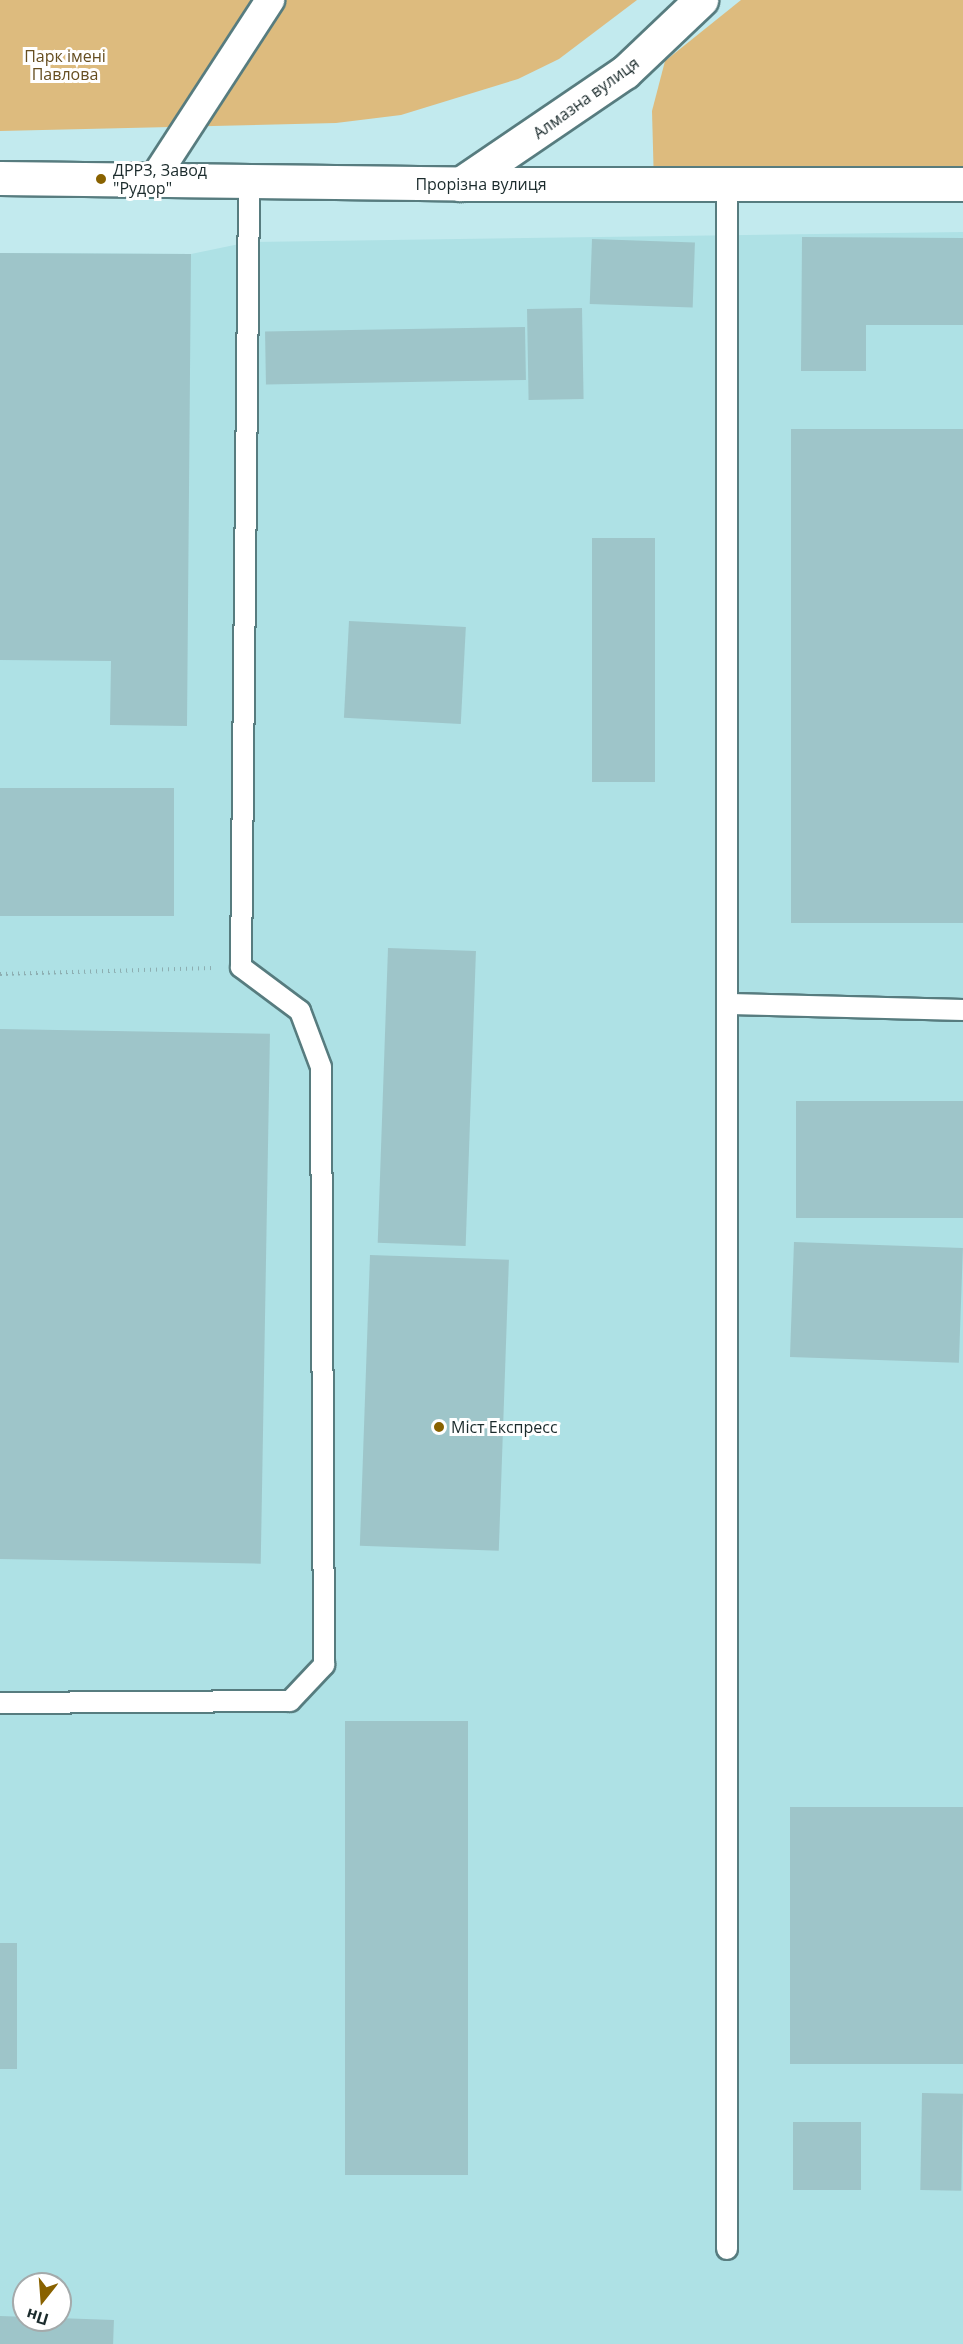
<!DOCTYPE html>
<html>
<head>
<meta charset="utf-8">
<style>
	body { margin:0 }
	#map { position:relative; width:963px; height:2344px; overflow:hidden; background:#c2eaee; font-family:"Open Sans",sans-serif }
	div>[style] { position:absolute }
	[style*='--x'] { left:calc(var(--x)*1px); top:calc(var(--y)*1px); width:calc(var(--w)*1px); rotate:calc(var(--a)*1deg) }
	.built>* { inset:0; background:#aee1e5 }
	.green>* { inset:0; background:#ddbb7e }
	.building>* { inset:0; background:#9ec5c9; transform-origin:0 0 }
	.path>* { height:4px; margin-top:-2px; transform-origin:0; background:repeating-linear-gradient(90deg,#8daeb1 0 1.5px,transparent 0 6px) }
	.roads { filter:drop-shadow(2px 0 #577c7f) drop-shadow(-2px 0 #577c7f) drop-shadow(0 2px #577c7f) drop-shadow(0 -2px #577c7f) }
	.service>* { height:20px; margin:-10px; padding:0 10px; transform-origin:10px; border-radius:10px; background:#fff }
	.pedestrian>* { height:28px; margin:-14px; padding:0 14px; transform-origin:14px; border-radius:14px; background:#fff }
	.minor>* { height:33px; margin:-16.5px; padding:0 16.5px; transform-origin:16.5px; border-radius:16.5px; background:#fff }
	.tertiary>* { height:33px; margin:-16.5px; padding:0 16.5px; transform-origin:16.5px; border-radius:16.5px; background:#fff }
	.dots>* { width:16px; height:16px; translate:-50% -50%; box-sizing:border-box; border:3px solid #fff; border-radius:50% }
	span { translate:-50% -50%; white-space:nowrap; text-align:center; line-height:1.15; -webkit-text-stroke:6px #fff; paint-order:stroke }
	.park-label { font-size:16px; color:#664e20 }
	.street-label { font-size:16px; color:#1b2b2c }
	.poi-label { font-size:16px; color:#1b2b2c }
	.left { translate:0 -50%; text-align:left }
	.north { position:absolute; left:12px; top:2272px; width:60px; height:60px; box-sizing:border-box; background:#fff; border:2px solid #a4aaab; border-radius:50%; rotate:197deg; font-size:16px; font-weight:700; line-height:24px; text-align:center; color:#1b2b2c }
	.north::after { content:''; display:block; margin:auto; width:21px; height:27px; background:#896200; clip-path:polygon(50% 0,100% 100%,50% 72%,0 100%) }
</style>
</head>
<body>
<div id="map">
	<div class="built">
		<i style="clip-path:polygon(evenodd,963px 232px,963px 2344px,0 2344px,0 253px,191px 254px,249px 242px,963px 232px,24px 2284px,60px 2284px,60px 2320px,24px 2320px,24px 2284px)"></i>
	</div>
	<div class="green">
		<i style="clip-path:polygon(0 0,637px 0,559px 59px,518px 79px,401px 115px,336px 123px,0 131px)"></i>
		<i style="clip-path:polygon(741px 0,963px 0,963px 184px,654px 185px,652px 111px,665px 61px)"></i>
	</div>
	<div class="building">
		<i style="clip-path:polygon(802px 237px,963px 238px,963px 325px,866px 325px,866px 371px,801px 371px)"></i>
		<i style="left:592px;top:239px;width:103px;height:65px;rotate:2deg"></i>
		<i style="clip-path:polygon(0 253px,191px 254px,187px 726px,110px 725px,111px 661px,0 660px)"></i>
		<i style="left:582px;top:308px;width:91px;height:55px;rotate:89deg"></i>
		<i style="left:525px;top:327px;width:53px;height:260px;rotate:89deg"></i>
		<i style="left:791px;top:429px;width:172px;height:494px"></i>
		<i style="left:655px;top:538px;width:244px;height:63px;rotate:90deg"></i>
		<i style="left:349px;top:621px;width:117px;height:97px;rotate:3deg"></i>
		<i style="left:0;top:788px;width:174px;height:128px"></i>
		<i style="left:388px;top:948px;width:88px;height:295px;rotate:2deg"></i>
		<i style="left:0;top:1029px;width:270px;height:530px;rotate:1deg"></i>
		<i style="left:796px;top:1101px;width:167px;height:117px"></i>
		<i style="left:794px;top:1242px;width:169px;height:115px;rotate:2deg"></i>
		<i style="left:370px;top:1255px;width:139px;height:291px;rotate:2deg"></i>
		<i style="left:345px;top:1721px;width:123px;height:454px"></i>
		<i style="left:963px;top:1807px;width:257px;height:173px;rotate:90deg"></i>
		<i style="left:0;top:1943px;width:17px;height:126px"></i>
		<i style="left:922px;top:2093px;width:41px;height:97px;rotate:1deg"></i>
		<i style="left:793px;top:2122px;width:68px;height:68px"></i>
		<i style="left:0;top:2316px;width:114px;height:28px;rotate:2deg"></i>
	</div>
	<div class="path">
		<i style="--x:0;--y:974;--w:213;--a:-1.6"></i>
	</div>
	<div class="roads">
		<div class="service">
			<i style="--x:727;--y:186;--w:2063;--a:90"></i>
			<i style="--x:731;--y:1004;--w:232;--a:1.5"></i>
			<i style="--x:0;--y:1703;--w:290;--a:-0.4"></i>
			<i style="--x:290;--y:1701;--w:50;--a:-46.6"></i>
			<i style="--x:324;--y:1665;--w:598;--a:-90.29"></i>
			<i style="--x:321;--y:1067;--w:60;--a:-110.6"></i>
			<i style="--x:300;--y:1011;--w:74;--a:-143.3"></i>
			<i style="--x:241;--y:967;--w:783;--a:-89.41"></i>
		</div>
		<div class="pedestrian">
			<i style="--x:152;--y:182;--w:217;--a:-57"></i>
		</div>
		<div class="minor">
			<i style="--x:460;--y:184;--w:503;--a:0"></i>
		</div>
		<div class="tertiary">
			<i style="--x:0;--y:178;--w:460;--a:0.7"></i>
			<i style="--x:460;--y:184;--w:199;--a:-34.2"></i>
			<i style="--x:625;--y:72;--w:105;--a:-43.5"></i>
		</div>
	</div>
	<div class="dots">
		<i style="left:101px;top:179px;background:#896200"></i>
		<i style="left:439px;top:1427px;background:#896200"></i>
	</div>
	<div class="park-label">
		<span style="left:65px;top:65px">Парк імені<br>Павлова</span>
	</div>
	<div class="street-label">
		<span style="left:586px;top:98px;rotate:-36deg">Алмазна вулиця</span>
		<span style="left:481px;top:184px">Прорізна вулиця</span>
	</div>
	<div class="poi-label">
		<span class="left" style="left:113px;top:179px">ДРРЗ, Завод<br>"Рудор"</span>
		<span class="left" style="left:451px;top:1427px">Міст Експресс</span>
	</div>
	<div class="north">Пн</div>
</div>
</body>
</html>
